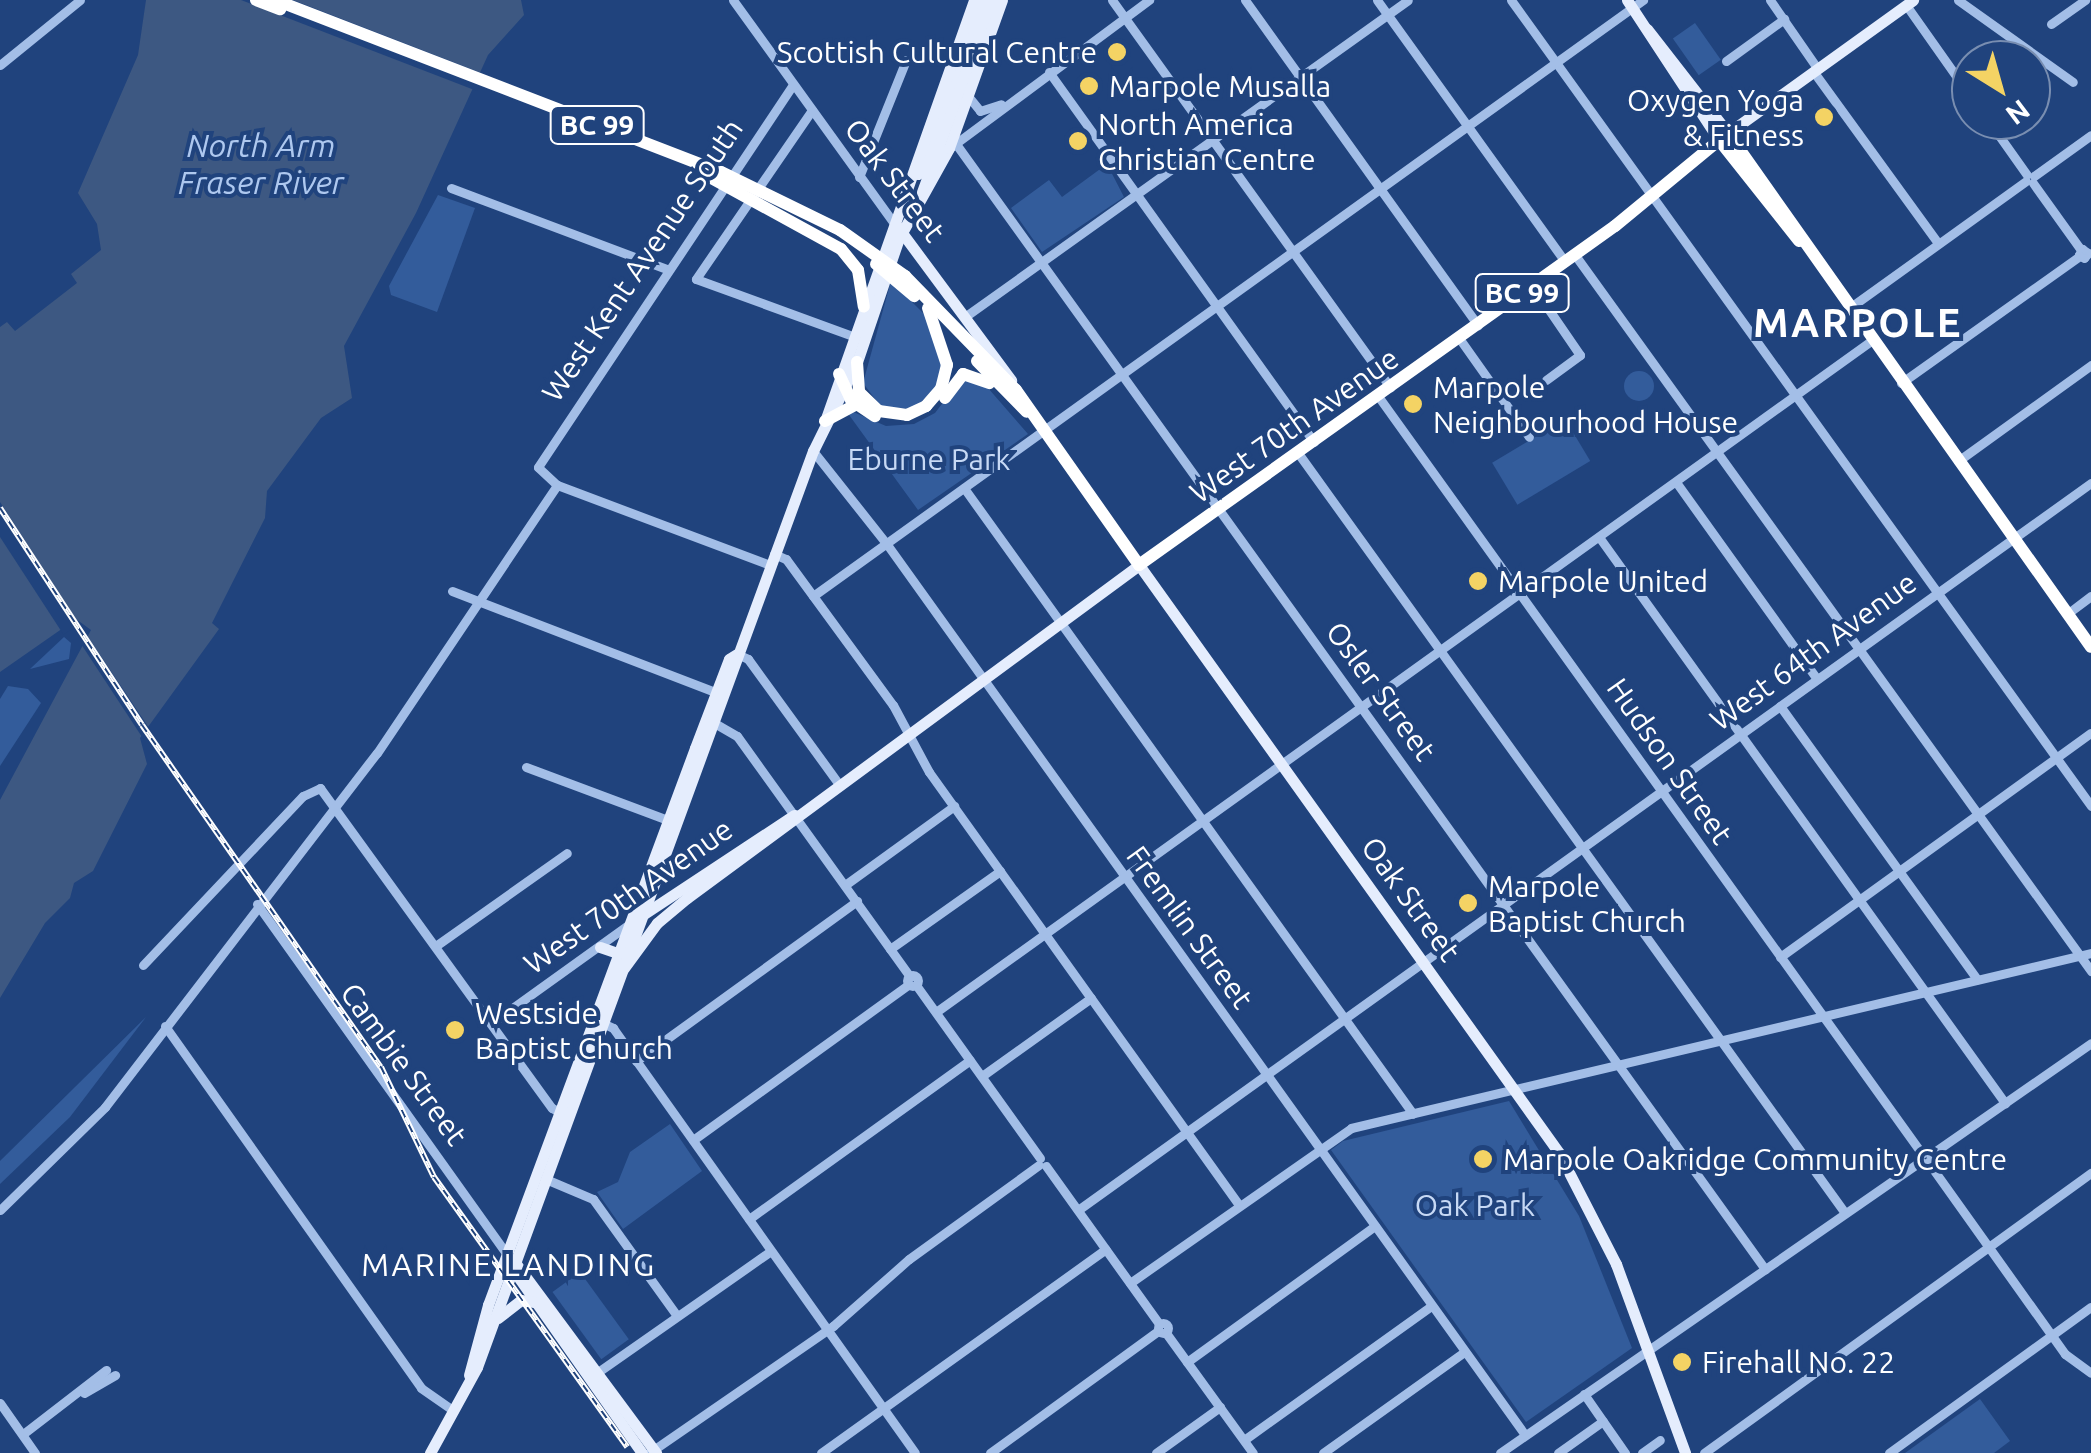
<!DOCTYPE html>
<html>
<head>
<meta charset="utf-8">
<style>
	body { margin:0 }
	#map { position:relative; width:2091px; height:1453px; overflow:hidden; background:#20437d; font-family:Ubuntu,sans-serif }
	div>[style] { position:absolute }
	[style*='--x'] { left:calc(var(--x)*1px); top:calc(var(--y)*1px); width:calc(var(--w)*1px); rotate:calc(var(--a)*1deg) }
	.green>* { inset:0; background:#335c9b; transform-origin:0 0 }
	.round { border-radius:50% }
	.water>* { inset:0; background:#3d5882 }
	.pier>* { inset:0; background:#20437d; transform-origin:0 0 }
	.minor>* { height:9px; margin:-4.5px; padding:0 4.5px; transform-origin:4.5px; border-radius:4.5px; background:#a3bee7 }
	.minor>.ring { margin:-4.5px; padding:0; box-sizing:content-box; background:none; border:9px solid #a3bee7; border-radius:50% }
	.major>* { height:11px; margin:-5.5px; padding:0 5.5px; transform-origin:5.5px; border-radius:5.5px; background:#e5edfd }
	.highway>* { height:12px; margin:-6px; padding:0 6px; transform-origin:6px; border-radius:6px; background:#fff }
	.rail>* { height:6px; margin-top:-3px; transform-origin:0; background:repeating-linear-gradient(90deg,#20437d 0 8px,#fff 0 16px); box-sizing:border-box; border-block:2px solid #fff }
	.dots>* { width:28px; height:28px; translate:-50% -50%; box-sizing:border-box; border:5px solid #20437d; border-radius:50% }
	span { translate:-50% -50%; white-space:nowrap; text-align:center; line-height:1.15; -webkit-text-stroke:8px #20437d; paint-order:stroke }
	.shield-label span { padding:2px 8px; background:#20437d; border:2px solid; border-radius:8px; -webkit-text-stroke-width:0 }
	.shield-label { font-size:28px; color:#fff; font-weight:700 }
	.poi-label { font-size:30px; color:#fff }
	.right { translate:-100% -50%; text-align:right }
	.left { translate:0 -50%; text-align:left }
	.street-label { font-size:30px; color:#fff }
	.park-label { font-size:30px; color:#c7d9f5 }
	.water-label { font-size:32px; color:#aec8ef; font-style:italic }
	.neighbourhood-label { font-size:32px; color:#fff; letter-spacing:2.5px }
	.district-label { font-size:40px; color:#fff; font-weight:700; letter-spacing:2.5px }
	.north { position:absolute; left:1951px; top:40px; width:100px; height:100px; box-sizing:border-box; background:#20437d; border:2px solid #798eb1; border-radius:50%; rotate:143deg; font-size:28px; font-weight:700; line-height:40px; text-align:center; color:#fff }
	.north::after { content:''; display:block; margin:auto; width:35px; height:45px; background:#f4d364; clip-path:polygon(50% 0,100% 100%,50% 72%,0 100%) }
</style>
</head>
<body>
<div id="map">
	<div class="green">
		<i style="left:1695px;top:23px;width:45px;height:27px;rotate:55deg"></i>
		<i style="clip-path:polygon(1107px 164px,1124px 197px,1042px 252px,1011px 208px,1049px 180px,1062px 197px)"></i>
		<i style="clip-path:polygon(438px 195px,475px 208px,437px 312px,391px 295px,389px 286px)"></i>
		<i style="clip-path:polygon(891px 281px,927px 317px,944px 366px,941px 382px,914px 409px,881px 407px,863px 383px)"></i>
		<i class="round" style="left:1624px;top:371px;width:30px;height:30px"></i>
		<i style="clip-path:polygon(960px 380px,981px 380px,1028px 434px,918px 510px,844px 408px,886px 426px,914px 424px,935px 413px)"></i>
		<i style="left:1565px;top:419px;width:49px;height:85px;rotate:59deg"></i>
		<i style="clip-path:polygon(64px 637px,71px 643px,69px 659px,30px 669px)"></i>
		<i style="clip-path:polygon(8px 686px,28px 689px,41px 703px,0 766px,0 699px)"></i>
		<i style="clip-path:polygon(146px 1017px,70px 1117px,0 1184px,0 1161px)"></i>
		<i style="clip-path:polygon(1509px 1101px,1579px 1216px,1632px 1348px,1526px 1422px,1331px 1150px,1343px 1141px)"></i>
		<i style="clip-path:polygon(670px 1124px,702px 1171px,623px 1229px,597px 1192px,618px 1182px,630px 1152px)"></i>
		<i style="left:580px;top:1272px;width:83px;height:34px;rotate:54deg"></i>
		<i style="clip-path:polygon(1980px 1399px,2010px 1441px,1994px 1453px,1905px 1453px)"></i>
	</div>
	<div class="water">
		<i style="clip-path:polygon(146px 0,521px 0,524px 15px,488px 55px,416px 213px,344px 346px,352px 398px,321px 418px,267px 491px,265px 518px,212px 623px,219px 629px,140px 738px,147px 764px,93px 871px,74px 883px,70px 898px,45px 923px,0 998px,0 800px,91px 630px,76px 619px,0 672px,0 327px,7px 322px,15px 331px,77px 283px,71px 274px,101px 250px,97px 224px,78px 193px,138px 55px)"></i>
	</div>
	<div class="pier">
		<i style="clip-path:polygon(241px 0,293px 0,484px 74px,477px 91px)"></i>
		<i style="left:0;top:502px;width:146px;height:19px;rotate:57deg"></i>
		<i style="clip-path:polygon(86px 634px,151px 731px,144px 740px,81px 644px)"></i>
	</div>
	<div class="minor">
		<i style="--x:733;--y:0;--w:275;--a:54.2"></i>
		<i style="--x:1112;--y:0;--w:477;--a:54.3"></i>
		<i style="--x:1245;--y:0;--w:400;--a:54.4"></i>
		<i style="--x:1377;--y:0;--w:322;--a:54.3"></i>
		<i style="--x:1511;--y:0;--w:993;--a:54.26"></i>
		<i style="--x:1770;--y:0;--w:83;--a:55.3"></i>
		<i style="--x:1958;--y:0;--w:141;--a:35.5"></i>
		<i style="--x:1906;--y:5;--w:113;--a:54.8"></i>
		<i style="--x:2051;--y:24;--w:42;--a:-35.2"></i>
		<i style="--x:1726;--y:61;--w:72;--a:-35.9"></i>
		<i style="--x:0;--y:65;--w:103;--a:-39.1"></i>
		<i style="--x:1813;--y:71;--w:213;--a:54"></i>
		<i style="--x:1049;--y:72;--w:455;--a:54.4"></i>
		<i style="--x:968;--y:96;--w:19;--a:51"></i>
		<i style="--x:980;--y:111;--w:22;--a:-18"></i>
		<i style="--x:812;--y:110;--w:205;--a:124.5"></i>
		<i style="--x:696;--y:279;--w:167;--a:20"></i>
		<i style="--x:1988;--y:120;--w:67;--a:54.7"></i>
		<i style="--x:956;--y:144;--w:1386;--a:54.28"></i>
		<i style="--x:951;--y:147;--w:247;--a:-36.6"></i>
		<i style="--x:2034;--y:176;--w:70;--a:-35.7"></i>
		<i style="--x:859;--y:177;--w:126;--a:-68.1"></i>
		<i style="--x:2033;--y:183;--w:82;--a:54.4"></i>
		<i style="--x:451;--y:188;--w:231;--a:20.6"></i>
		<i style="--x:2082;--y:249;--w:7;--a:34"></i>
		<i style="--x:2088;--y:253;--w:6;--a:129"></i>
		<i style="--x:2084;--y:258;--w:6;--a:-149"></i>
		<i style="--x:2079;--y:255;--w:7;--a:-63"></i>
		<i style="--x:1575;--y:255;--w:883;--a:54.22"></i>
		<i style="--x:1532;--y:285;--w:85;--a:55.6"></i>
		<i style="--x:1580;--y:355;--w:42;--a:143.7"></i>
		<i style="--x:1848;--y:309;--w:219;--a:-35.7"></i>
		<i style="--x:966;--y:316;--w:543;--a:-35.56"></i>
		<i style="--x:1459;--y:338;--w:121;--a:54.7"></i>
		<i style="--x:1901;--y:383;--w:219;--a:-35.4"></i>
		<i style="--x:1378;--y:396;--w:933;--a:54.33"></i>
		<i style="--x:813;--y:451;--w:117;--a:51.6"></i>
		<i style="--x:886;--y:543;--w:1097;--a:54.38"></i>
		<i style="--x:1298;--y:453;--w:936;--a:54.26"></i>
		<i style="--x:1958;--y:461;--w:164;--a:-35.8"></i>
		<i style="--x:1676;--y:482;--w:242;--a:54.4"></i>
		<i style="--x:964;--y:488;--w:770;--a:54.35"></i>
		<i style="--x:1599;--y:537;--w:697;--a:54.35"></i>
		<i style="--x:774;--y:554;--w:13;--a:23"></i>
		<i style="--x:786;--y:559;--w:181;--a:53.8"></i>
		<i style="--x:893;--y:705;--w:76;--a:61.8"></i>
		<i style="--x:929;--y:772;--w:533;--a:54.4"></i>
		<i style="--x:770;--y:565;--w:228;--a:-159.4"></i>
		<i style="--x:557;--y:485;--w:26;--a:-137"></i>
		<i style="--x:538;--y:467;--w:460;--a:-56.3"></i>
		<i style="--x:452;--y:591;--w:288;--a:21"></i>
		<i style="--x:813;--y:596;--w:1022;--a:-35.68"></i>
		<i style="--x:2067;--y:614;--w:30;--a:-37"></i>
		<i style="--x:737;--y:654;--w:12;--a:24"></i>
		<i style="--x:748;--y:659;--w:153;--a:54"></i>
		<i style="--x:1780;--y:706;--w:337;--a:54.2"></i>
		<i style="--x:716;--y:724;--w:24;--a:30"></i>
		<i style="--x:737;--y:736;--w:297;--a:54.3"></i>
		<i style="--x:526;--y:767;--w:157;--a:20.5"></i>
		<i style="--x:845;--y:885;--w:135;--a:-35.9"></i>
		<i style="--x:257;--y:904;--w:431;--a:54.5"></i>
		<i style="--x:437;--y:945;--w:159;--a:-35.3"></i>
		<i style="--x:890;--y:949;--w:135;--a:-35.3"></i>
		<i style="--x:1780;--y:957;--w:383;--a:-35.8"></i>
		<i style="--x:143;--y:965;--w:233;--a:-46.6"></i>
		<i style="--x:303;--y:796;--w:19;--a:-25"></i>
		<i style="--x:320;--y:788;--w:395;--a:54.1"></i>
		<i style="--x:552;--y:1108;--w:13;--a:29"></i>
		<i class="ring" style="left:907.5px;top:975.5px;width:2px;height:2px"></i>
		<i style="--x:916;--y:985;--w:213;--a:54.4"></i>
		<i style="--x:936;--y:1012;--w:1151;--a:-35.67"></i>
		<i style="--x:598;--y:1021;--w:17;--a:25"></i>
		<i style="--x:613;--y:1028;--w:521;--a:54.6"></i>
		<i style="--x:493;--y:1022;--w:166;--a:-35.7"></i>
		<i style="--x:165;--y:1026;--w:443;--a:54.7"></i>
		<i style="--x:421;--y:1388;--w:40;--a:34.9"></i>
		<i style="--x:636;--y:1061;--w:273;--a:-35.9"></i>
		<i style="--x:982;--y:1076;--w:134;--a:-35.6"></i>
		<i style="--x:693;--y:1140;--w:266;--a:-35.8"></i>
		<i style="--x:1930;--y:1155;--w:196;--a:-34.8"></i>
		<i style="--x:1928;--y:1162;--w:236;--a:54.5"></i>
		<i style="--x:2065;--y:1354;--w:32;--a:36"></i>
		<i style="--x:1046;--y:1166;--w:194;--a:54.4"></i>
		<i style="--x:548;--y:1180;--w:49;--a:22.9"></i>
		<i style="--x:593;--y:1199;--w:144;--a:54.3"></i>
		<i style="--x:0;--y:1210;--w:147;--a:-44.4"></i>
		<i style="--x:105;--y:1107;--w:446;--a:-52.5"></i>
		<i style="--x:377;--y:753;--w:323;--a:-56.1"></i>
		<i style="--x:1078;--y:1210;--w:1247;--a:-35.67"></i>
		<i style="--x:749;--y:1219;--w:272;--a:-35.7"></i>
		<i style="--x:1130;--y:1283;--w:270;--a:-35"></i>
		<i style="--x:1351;--y:1128;--w:760;--a:-13.31"></i>
		<i class="ring" style="left:1158px;top:1323px;width:1px;height:1px"></i>
		<i style="--x:1166;--y:1333;--w:148;--a:54.1"></i>
		<i style="--x:1187;--y:1362;--w:232;--a:-35.9"></i>
		<i style="--x:598;--y:1372;--w:211;--a:-35"></i>
		<i style="--x:84;--y:1393;--w:36;--a:-30"></i>
		<i style="--x:1584;--y:1394;--w:72;--a:55.2"></i>
		<i style="--x:0;--y:1403;--w:61;--a:55"></i>
		<i style="--x:23;--y:1434;--w:105;--a:-37.6"></i>
		<i style="--x:1244;--y:1440;--w:230;--a:-35.6"></i>
		<i style="--x:649;--y:1453;--w:224;--a:-34.6"></i>
		<i style="--x:833;--y:1326;--w:101;--a:-41.4"></i>
		<i style="--x:909;--y:1259;--w:160;--a:-35.9"></i>
		<i style="--x:821;--y:1453;--w:350;--a:-35.6"></i>
		<i style="--x:990;--y:1453;--w:208;--a:-36"></i>
		<i style="--x:1156;--y:1453;--w:79;--a:-35.7"></i>
		<i style="--x:1323;--y:1453;--w:173;--a:-35.6"></i>
		<i style="--x:1500;--y:1453;--w:512;--a:-34.74"></i>
		<i style="--x:1558;--y:1453;--w:55;--a:-35.4"></i>
		<i style="--x:1642;--y:1453;--w:22;--a:-36"></i>
		<i style="--x:1704;--y:1453;--w:478;--a:-35.9"></i>
		<i style="--x:1889;--y:1453;--w:249;--a:-35.9"></i>
	</div>
	<div class="major">
		<i style="--x:1627;--y:0;--w:168;--a:56.7"></i>
		<i style="--x:1647;--y:29;--w:132;--a:52.1"></i>
		<i style="--x:1728;--y:133;--w:228;--a:-35.7"></i>
		<i style="--x:918;--y:174;--w:186;--a:-69.5"></i>
		<i style="--x:922;--y:192;--w:204;--a:-70"></i>
		<i style="--x:897;--y:226;--w:192;--a:53.5"></i>
		<i style="--x:825;--y:421;--w:447;--a:-70.5"></i>
		<i style="--x:644;--y:914;--w:180;--a:-33.4"></i>
		<i style="--x:600;--y:947;--w:21;--a:19"></i>
		<i style="--x:624;--y:968;--w:56;--a:-53.7"></i>
		<i style="--x:657;--y:923;--w:39;--a:-40"></i>
		<i style="--x:687;--y:898;--w:561;--a:-36.38"></i>
		<i style="--x:1139;--y:565;--w:723;--a:54.46"></i>
		<i style="--x:1559;--y:1153;--w:125;--a:62.8"></i>
		<i style="--x:1616;--y:1264;--w:201;--a:69.9"></i>
		<i style="--x:514;--y:1261;--w:239;--a:53.5"></i>
		<i style="--x:512;--y:1268;--w:226;--a:54.9"></i>
		<i style="--x:498;--y:1318;--w:29;--a:-38"></i>
		<i style="--x:521;--y:1300;--w:13;--a:9"></i>
		<i style="--x:469;--y:1375;--w:73;--a:-74.8"></i>
		<i style="--x:488;--y:1305;--w:594;--a:-69.61"></i>
		<i style="--x:695;--y:748;--w:95;--a:-69.1"></i>
		<i style="--x:729;--y:659;--w:9;--a:-32"></i>
		<i style="--x:430;--y:1453;--w:98;--a:-61.3"></i>
		<i style="--x:477;--y:1367;--w:976;--a:-69.86"></i>
		<i style="--x:813;--y:451;--w:99;--a:-63.7"></i>
		<i style="--x:857;--y:362;--w:131;--a:-71.3"></i>
		<i style="--x:899;--y:238;--w:103;--a:-60.9"></i>
		<i style="--x:949;--y:148;--w:157;--a:-70.3"></i>
	</div>
	<div class="highway">
		<i style="--x:256;--y:0;--w:26;--a:21"></i>
		<i style="--x:275;--y:0;--w:478;--a:21.1"></i>
		<i style="--x:721;--y:172;--w:132;--a:26"></i>
		<i style="--x:840;--y:230;--w:80;--a:35.3"></i>
		<i style="--x:905;--y:276;--w:159;--a:45.8"></i>
		<i style="--x:1016;--y:390;--w:214;--a:54.9"></i>
		<i style="--x:1139;--y:565;--w:584;--a:-35.46"></i>
		<i style="--x:1615;--y:226;--w:146;--a:-39.5"></i>
		<i style="--x:1728;--y:133;--w:629;--a:54.77"></i>
		<i style="--x:1719;--y:140;--w:129;--a:51.6"></i>
		<i style="--x:704;--y:174;--w:156;--a:28.7"></i>
		<i style="--x:841;--y:249;--w:27;--a:51"></i>
		<i style="--x:858;--y:270;--w:37;--a:81"></i>
		<i style="--x:876;--y:264;--w:50;--a:40.1"></i>
		<i style="--x:977;--y:361;--w:71;--a:45.6"></i>
		<i style="--x:857;--y:362;--w:30;--a:86"></i>
		<i style="--x:859;--y:392;--w:28;--a:44"></i>
		<i style="--x:879;--y:411;--w:28;--a:8"></i>
		<i style="--x:907;--y:415;--w:21;--a:-25"></i>
		<i style="--x:926;--y:406;--w:23;--a:-49"></i>
		<i style="--x:941;--y:389;--w:25;--a:-76"></i>
		<i style="--x:947;--y:365;--w:60;--a:-108.4"></i>
		<i style="--x:839;--y:374;--w:29;--a:65"></i>
		<i style="--x:851;--y:400;--w:29;--a:34"></i>
		<i style="--x:945;--y:398;--w:30;--a:-53"></i>
		<i style="--x:963;--y:374;--w:28;--a:19"></i>
		<i style="--x:825;--y:421;--w:34;--a:-28"></i>
	</div>
	<div class="rail">
		<i style="--x:0;--y:508;--w:259;--a:56.8"></i>
		<i style="--x:142;--y:725;--w:417;--a:55.1"></i>
		<i style="--x:381;--y:1067;--w:122;--a:64.3"></i>
		<i style="--x:434;--y:1177;--w:332;--a:54.4"></i>
	</div>
	<div class="dots">
		<i style="left:1117px;top:52px;background:#f4d364"></i>
		<i style="left:1089px;top:86px;background:#f4d364"></i>
		<i style="left:1824px;top:117px;background:#f4d364"></i>
		<i style="left:1078px;top:141px;background:#f4d364"></i>
		<i style="left:1413px;top:404px;background:#f4d364"></i>
		<i style="left:1478px;top:581px;background:#f4d364"></i>
		<i style="left:1468px;top:903px;background:#f4d364"></i>
		<i style="left:455px;top:1030px;background:#f4d364"></i>
		<i style="left:1483px;top:1159px;background:#f4d364"></i>
		<i style="left:1682px;top:1362px;background:#f4d364"></i>
	</div>
	<div class="shield-label">
		<span style="left:597px;top:125px">BC 99</span>
		<span style="left:1522px;top:293px">BC 99</span>
	</div>
	<div class="poi-label">
		<span class="right" style="left:1097px;top:52px">Scottish Cultural Centre</span>
		<span class="left" style="left:1109px;top:86px">Marpole Musalla</span>
		<span class="right" style="left:1804px;top:117px">Oxygen Yoga<br>&amp; Fitness</span>
		<span class="left" style="left:1098px;top:141px">North America<br>Christian Centre</span>
		<span class="left" style="left:1433px;top:404px">Marpole<br>Neighbourhood House</span>
		<span class="left" style="left:1498px;top:581px">Marpole United</span>
		<span class="left" style="left:1488px;top:903px">Marpole<br>Baptist Church</span>
		<span class="left" style="left:475px;top:1030px">Westside<br>Baptist Church</span>
		<span class="left" style="left:1503px;top:1159px">Marpole Oakridge Community Centre</span>
		<span class="left" style="left:1702px;top:1362px">Firehall No. 22</span>
	</div>
	<div class="street-label">
		<span style="left:895px;top:180px;rotate:53deg">Oak Street</span>
		<span style="left:642px;top:260px;rotate:-56deg">West Kent Avenue South</span>
		<span style="left:1294px;top:425px;rotate:-35deg">West 70th Avenue</span>
		<span style="left:1813px;top:651px;rotate:-36deg">West 64th Avenue</span>
		<span style="left:1381px;top:691px;rotate:54deg">Osler Street</span>
		<span style="left:1670px;top:761px;rotate:55deg">Hudson Street</span>
		<span style="left:628px;top:896px;rotate:-35deg">West 70th Avenue</span>
		<span style="left:1411px;top:899px;rotate:54deg">Oak Street</span>
		<span style="left:1190px;top:927px;rotate:54deg">Fremlin Street</span>
		<span style="left:404px;top:1064px;rotate:54deg">Cambie Street</span>
	</div>
	<div class="park-label">
		<span style="left:929px;top:459px">Eburne Park</span>
		<span style="left:1475px;top:1205px">Oak Park</span>
	</div>
	<div class="water-label">
		<span style="left:261px;top:164px">North Arm<br>Fraser River</span>
	</div>
	<div class="neighbourhood-label">
		<span style="left:509px;top:1264px">MARINE LANDING</span>
	</div>
	<div class="district-label">
		<span style="left:1858px;top:323px">MARPOLE</span>
	</div>
	<div class="north">N</div>
</div>
</body>
</html>
